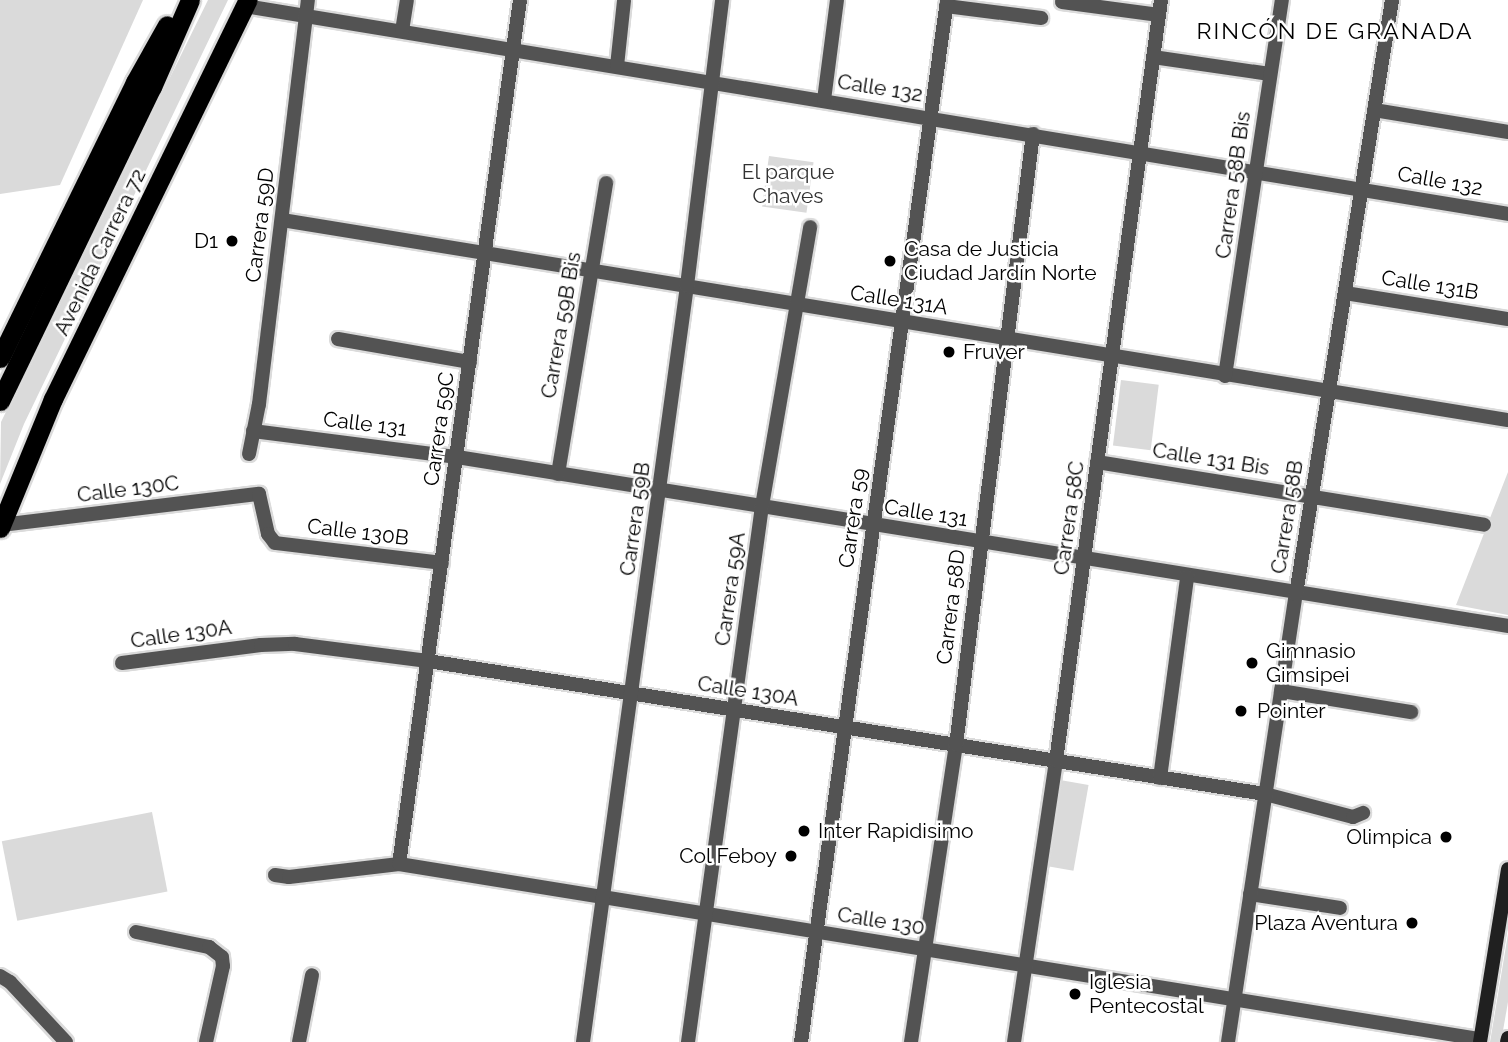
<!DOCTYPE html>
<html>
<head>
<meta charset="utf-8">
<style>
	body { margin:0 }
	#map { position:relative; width:1508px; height:1042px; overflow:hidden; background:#fff; font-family:Raleway,sans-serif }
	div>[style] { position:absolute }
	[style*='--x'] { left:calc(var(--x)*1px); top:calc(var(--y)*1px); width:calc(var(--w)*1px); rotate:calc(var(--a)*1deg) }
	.green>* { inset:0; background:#dadada; transform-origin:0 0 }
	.roads { filter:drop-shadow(2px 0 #dbdbdb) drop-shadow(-2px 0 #dbdbdb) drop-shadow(0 2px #dbdbdb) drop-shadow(0 -2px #dbdbdb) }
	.minor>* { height:14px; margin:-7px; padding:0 7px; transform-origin:7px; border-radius:7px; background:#535353 }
	.tertiary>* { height:14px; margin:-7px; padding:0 7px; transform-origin:7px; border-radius:7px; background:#535353 }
	.secondary>* { height:14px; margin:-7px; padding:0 7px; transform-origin:7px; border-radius:7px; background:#202020 }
	.trunk>* { height:19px; margin:-9.5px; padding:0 9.5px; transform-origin:9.5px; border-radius:9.5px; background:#000 }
	.dots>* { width:19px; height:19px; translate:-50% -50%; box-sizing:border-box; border:4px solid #fff; border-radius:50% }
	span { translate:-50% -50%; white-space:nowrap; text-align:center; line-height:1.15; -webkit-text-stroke:5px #fff; paint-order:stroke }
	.street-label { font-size:21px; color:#000 }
	.park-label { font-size:21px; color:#313131 }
	.poi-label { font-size:21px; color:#000 }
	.right { translate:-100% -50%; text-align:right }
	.left { translate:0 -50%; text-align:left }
	.neighbourhood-label { font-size:23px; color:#000; letter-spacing:2px }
</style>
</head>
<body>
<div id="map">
	<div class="green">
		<i style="clip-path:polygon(0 0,143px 0,60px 185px,0 194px)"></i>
		<i style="clip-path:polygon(208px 0,228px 0,24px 424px,0 484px,1px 422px)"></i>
		<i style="left:769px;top:156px;width:45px;height:51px;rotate:8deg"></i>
		<i style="left:1121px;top:380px;width:38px;height:66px;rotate:7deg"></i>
		<i style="clip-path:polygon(1508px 472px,1508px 615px,1456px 605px)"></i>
		<i style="left:1060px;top:780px;width:29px;height:87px;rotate:10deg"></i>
		<i style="left:152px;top:812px;width:81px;height:153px;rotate:79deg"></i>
		<i style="clip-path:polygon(1508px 934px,1508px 1002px,1501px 1042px,1490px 1042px)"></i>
	</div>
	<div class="roads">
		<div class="minor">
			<i style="--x:1062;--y:2;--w:98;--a:7.6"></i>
			<i style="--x:245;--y:6;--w:1280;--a:9.35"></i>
			<i style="--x:946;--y:6;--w:96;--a:7.2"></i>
			<i style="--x:402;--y:31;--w:31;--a:-81"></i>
			<i style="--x:1153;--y:57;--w:118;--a:8.3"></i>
			<i style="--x:617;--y:66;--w:66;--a:-83.9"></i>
			<i style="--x:824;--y:100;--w:101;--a:-82.6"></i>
			<i style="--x:1374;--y:110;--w:136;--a:9.3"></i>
			<i style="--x:282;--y:220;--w:1242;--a:9.27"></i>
			<i style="--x:1345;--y:293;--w:165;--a:9.1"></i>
			<i style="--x:338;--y:339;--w:134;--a:9.9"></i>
			<i style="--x:1225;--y:376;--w:380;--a:-81.4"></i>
			<i style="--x:253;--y:431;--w:206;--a:7.3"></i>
			<i style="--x:457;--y:457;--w:1065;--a:9.13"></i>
			<i style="--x:249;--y:454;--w:51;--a:-78.7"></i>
			<i style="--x:259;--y:404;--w:407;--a:-83.1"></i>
			<i style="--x:1097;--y:462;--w:392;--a:9.2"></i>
			<i style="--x:558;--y:474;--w:295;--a:-80.6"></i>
			<i style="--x:1;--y:525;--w:260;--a:-6.9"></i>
			<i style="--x:259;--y:494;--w:41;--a:77.3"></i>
			<i style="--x:268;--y:534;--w:11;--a:52"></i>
			<i style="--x:275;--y:543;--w:168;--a:6.8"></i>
			<i style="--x:122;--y:663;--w:140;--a:-7.4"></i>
			<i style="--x:261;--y:645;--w:34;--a:-2"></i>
			<i style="--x:295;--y:644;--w:134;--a:7.3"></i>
			<i style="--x:428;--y:661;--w:848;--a:9.03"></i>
			<i style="--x:1265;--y:794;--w:91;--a:14.6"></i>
			<i style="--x:1353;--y:817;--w:11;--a:-22"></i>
			<i style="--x:1281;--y:691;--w:132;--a:9.2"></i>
			<i style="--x:1160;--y:778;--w:203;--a:-82.3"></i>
			<i style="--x:399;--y:864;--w:872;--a:-82.03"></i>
			<i style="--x:275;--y:875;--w:14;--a:8"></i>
			<i style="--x:289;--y:877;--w:111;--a:-6.7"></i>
			<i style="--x:399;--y:864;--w:1095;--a:9.2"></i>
			<i style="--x:1250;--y:894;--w:91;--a:8.8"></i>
			<i style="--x:136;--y:932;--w:75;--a:11.6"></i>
			<i style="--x:209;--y:947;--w:16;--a:38"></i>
			<i style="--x:222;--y:957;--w:9;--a:84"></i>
			<i style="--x:223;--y:966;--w:78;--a:102.6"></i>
			<i style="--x:0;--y:976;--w:12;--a:31"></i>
			<i style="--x:10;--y:982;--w:82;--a:47"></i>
			<i style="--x:299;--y:1042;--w:68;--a:-79"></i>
			<i style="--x:583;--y:1042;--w:763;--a:-82.17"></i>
			<i style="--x:687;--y:286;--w:288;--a:-83"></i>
			<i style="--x:688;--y:1042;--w:541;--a:-82.14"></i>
			<i style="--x:762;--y:506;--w:283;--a:-80.2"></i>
			<i style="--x:911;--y:1042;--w:300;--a:-81.4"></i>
			<i style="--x:956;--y:745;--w:616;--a:-82.82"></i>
			<i style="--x:1014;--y:1042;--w:284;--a:-81.5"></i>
			<i style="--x:1056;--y:761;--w:768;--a:-82.14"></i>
			<i style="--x:1228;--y:1042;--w:453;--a:-81.4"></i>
			<i style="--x:1296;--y:594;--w:602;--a:-80.82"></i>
		</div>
		<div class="tertiary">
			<i style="--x:801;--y:1042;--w:1052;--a:-82.02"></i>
		</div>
		<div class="secondary">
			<i style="--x:1480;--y:1042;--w:175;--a:-80.8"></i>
			<i style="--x:1507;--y:1042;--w:4;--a:-76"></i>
		</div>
		<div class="trunk">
			<i style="--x:0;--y:358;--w:307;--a:-63.9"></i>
			<i style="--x:135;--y:82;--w:65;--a:-60.7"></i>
			<i style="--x:0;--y:401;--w:349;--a:-64.2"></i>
			<i style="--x:152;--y:87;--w:95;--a:-66.4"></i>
			<i style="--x:0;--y:528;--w:139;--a:-67.7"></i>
			<i style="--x:53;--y:399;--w:444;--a:-64"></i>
		</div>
	</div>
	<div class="dots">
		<i style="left:232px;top:241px;background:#000"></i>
		<i style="left:890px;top:261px;background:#000"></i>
		<i style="left:949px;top:352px;background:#000"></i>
		<i style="left:1252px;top:663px;background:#000"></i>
		<i style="left:1241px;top:711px;background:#000"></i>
		<i style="left:804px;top:831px;background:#000"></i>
		<i style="left:1446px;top:837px;background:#000"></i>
		<i style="left:791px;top:856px;background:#000"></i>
		<i style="left:1412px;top:923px;background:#000"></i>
		<i style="left:1075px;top:994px;background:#000"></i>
	</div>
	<div class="street-label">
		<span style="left:880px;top:88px;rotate:9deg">Calle 132</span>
		<span style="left:1440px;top:181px;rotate:10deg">Calle 132</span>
		<span style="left:1233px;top:185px;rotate:-82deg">Carrera 58B Bis</span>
		<span style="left:260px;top:225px;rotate:-83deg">Carrera 59D</span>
		<span style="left:100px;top:252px;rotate:-64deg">Avenida Carrera 72</span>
		<span style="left:1430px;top:285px;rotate:9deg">Calle 131B</span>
		<span style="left:899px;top:300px;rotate:9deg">Calle 131A</span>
		<span style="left:561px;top:325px;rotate:-80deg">Carrera 59B Bis</span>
		<span style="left:365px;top:424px;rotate:7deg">Calle 131</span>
		<span style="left:439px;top:429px;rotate:-82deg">Carrera 59C</span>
		<span style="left:1211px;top:459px;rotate:9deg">Calle 131 Bis</span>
		<span style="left:128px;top:489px;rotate:-7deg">Calle 130C</span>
		<span style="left:926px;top:513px;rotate:9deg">Calle 131</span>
		<span style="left:1287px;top:517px;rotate:-81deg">Carrera 58B</span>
		<span style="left:853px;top:518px;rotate:-82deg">Carrera 59</span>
		<span style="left:1069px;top:518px;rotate:-82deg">Carrera 58C</span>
		<span style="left:635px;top:519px;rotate:-82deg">Carrera 59B</span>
		<span style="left:358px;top:532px;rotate:7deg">Calle 130B</span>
		<span style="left:730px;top:589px;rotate:-82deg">Carrera 59A</span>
		<span style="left:951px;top:607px;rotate:-83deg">Carrera 58D</span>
		<span style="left:181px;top:634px;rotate:-8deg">Calle 130A</span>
		<span style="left:748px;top:691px;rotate:9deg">Calle 130A</span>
		<span style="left:881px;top:921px;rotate:9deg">Calle 130</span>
	</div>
	<div class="park-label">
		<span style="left:788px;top:184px">El parque<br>Chaves</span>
	</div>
	<div class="poi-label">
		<span class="right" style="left:218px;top:241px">D1</span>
		<span class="left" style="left:904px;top:261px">Casa de Justicia<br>Ciudad Jardín Norte</span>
		<span class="left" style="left:963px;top:352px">Fruver</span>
		<span class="left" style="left:1266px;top:663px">Gimnasio<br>Gimsipei</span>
		<span class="left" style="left:1257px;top:711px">Pointer</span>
		<span class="left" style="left:818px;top:831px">Inter Rapidisimo</span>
		<span class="right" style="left:1432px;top:837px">Olimpica</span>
		<span class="right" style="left:777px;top:856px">Col Feboy</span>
		<span class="right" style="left:1398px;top:923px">Plaza Aventura</span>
		<span class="left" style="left:1089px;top:994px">Iglesia<br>Pentecostal</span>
	</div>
	<div class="neighbourhood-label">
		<span style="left:1335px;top:31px">RINCÓN DE GRANADA</span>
	</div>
</div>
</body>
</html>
